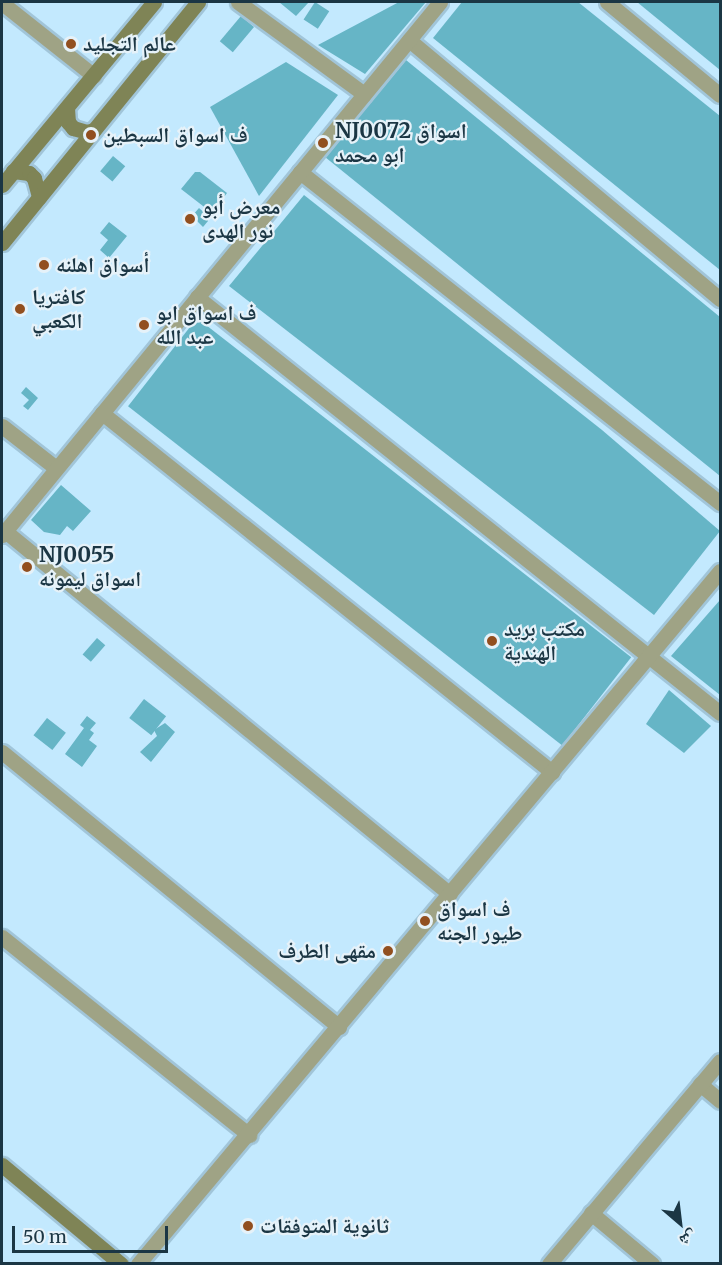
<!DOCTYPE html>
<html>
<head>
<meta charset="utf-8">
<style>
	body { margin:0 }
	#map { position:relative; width:722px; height:1265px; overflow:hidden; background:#c3e9fe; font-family:Merriweather,"Noto Naskh Arabic",serif }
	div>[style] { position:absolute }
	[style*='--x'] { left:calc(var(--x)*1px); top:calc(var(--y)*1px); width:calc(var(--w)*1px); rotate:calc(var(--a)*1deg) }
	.building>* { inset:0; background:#66b5c6; transform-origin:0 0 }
	.roads { filter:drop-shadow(2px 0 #a1c5d9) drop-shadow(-2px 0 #a1c5d9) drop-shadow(0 2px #a1c5d9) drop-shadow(0 -2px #a1c5d9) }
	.street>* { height:15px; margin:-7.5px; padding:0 7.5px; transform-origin:7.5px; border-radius:7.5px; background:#9fa385 }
	.secondary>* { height:15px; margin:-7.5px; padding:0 7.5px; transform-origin:7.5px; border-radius:7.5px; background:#7f8456 }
	.dots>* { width:16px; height:16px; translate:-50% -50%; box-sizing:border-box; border:3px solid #e6f2f9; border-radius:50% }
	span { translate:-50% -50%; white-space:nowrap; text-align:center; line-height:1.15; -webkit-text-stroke:4.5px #e6f2f9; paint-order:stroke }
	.poi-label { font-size:21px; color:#1b3644; font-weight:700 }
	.left { translate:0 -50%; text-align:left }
	.right { translate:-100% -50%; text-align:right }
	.frame { position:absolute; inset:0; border:3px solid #1b3644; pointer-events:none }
	.north { position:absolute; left:650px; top:1193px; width:60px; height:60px; -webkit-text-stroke:4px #e6f2f9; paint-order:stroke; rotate:152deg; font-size:16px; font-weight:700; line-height:24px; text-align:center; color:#1b3644 }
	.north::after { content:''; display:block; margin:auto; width:21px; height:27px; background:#1b3644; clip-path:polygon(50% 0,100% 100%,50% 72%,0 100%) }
	.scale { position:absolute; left:12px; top:1226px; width:156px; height:27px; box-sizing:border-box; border:3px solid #1b3644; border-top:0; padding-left:8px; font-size:18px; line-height:21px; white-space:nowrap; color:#1b3644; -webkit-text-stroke:4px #e6f2f9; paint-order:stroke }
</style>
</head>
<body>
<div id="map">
	<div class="building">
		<i style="clip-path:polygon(279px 2px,309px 2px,296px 16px)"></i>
		<i style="left:315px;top:2px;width:17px;height:21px;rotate:33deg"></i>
		<i style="clip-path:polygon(399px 2px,426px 2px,365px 74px,318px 45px)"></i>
		<i style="clip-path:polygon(462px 2px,578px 2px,720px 116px,720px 270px,433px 38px)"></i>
		<i style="clip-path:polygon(637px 2px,720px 2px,720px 70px)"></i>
		<i style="left:241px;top:16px;width:17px;height:33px;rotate:40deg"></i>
		<i style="clip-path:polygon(406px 60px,720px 317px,720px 476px,325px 157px)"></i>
		<i style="clip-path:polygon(286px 62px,338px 95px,259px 196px,210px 107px)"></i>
		<i style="left:113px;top:156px;width:16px;height:20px;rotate:40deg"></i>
		<i style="clip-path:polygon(195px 172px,200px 172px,227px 193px,212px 213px,181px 189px)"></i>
		<i style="clip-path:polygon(304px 195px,602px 430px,720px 531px,654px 615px,229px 286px)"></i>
		<i style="clip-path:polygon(199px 208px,208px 216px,208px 221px,203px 227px,192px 216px)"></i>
		<i style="clip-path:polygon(109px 222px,127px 236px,109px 258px,100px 250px,108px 240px,100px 233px)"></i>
		<i style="left:197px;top:318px;width:551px;height:112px;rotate:38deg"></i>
		<i style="clip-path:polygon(26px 387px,38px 398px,28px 410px,23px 406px,29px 400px,21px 393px)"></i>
		<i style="clip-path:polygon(61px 485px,91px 511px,73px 531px,67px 526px,60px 535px,44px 532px,31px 520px)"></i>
		<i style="clip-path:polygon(720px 600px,720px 695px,671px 656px)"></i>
		<i style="left:97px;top:638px;width:11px;height:22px;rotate:41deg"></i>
		<i style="clip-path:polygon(669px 690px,711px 726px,684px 753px,646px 724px)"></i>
		<i style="left:144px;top:699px;width:28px;height:24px;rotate:38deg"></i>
		<i style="clip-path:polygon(87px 716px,96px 723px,90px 730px,94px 733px,89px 740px,97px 746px,82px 767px,65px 754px,84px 728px,80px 725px)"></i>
		<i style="left:47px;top:718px;width:24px;height:22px;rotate:38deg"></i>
		<i style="clip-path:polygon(165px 723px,175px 732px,151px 762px,140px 752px,157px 736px,154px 730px)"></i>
	</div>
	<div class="roads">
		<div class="street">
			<i style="--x:238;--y:2;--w:156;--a:36.1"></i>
			<i style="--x:607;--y:2;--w:146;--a:39.5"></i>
			<i style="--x:2;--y:3;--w:117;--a:38.4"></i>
			<i style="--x:409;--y:40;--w:405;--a:39.8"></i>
			<i style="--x:300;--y:172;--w:535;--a:38.24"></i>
			<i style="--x:197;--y:297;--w:668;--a:38.5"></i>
			<i style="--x:102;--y:413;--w:576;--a:38.58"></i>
			<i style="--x:2;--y:426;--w:68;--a:37.9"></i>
			<i style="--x:5;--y:531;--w:574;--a:39.21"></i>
			<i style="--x:2;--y:535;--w:690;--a:-50.59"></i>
			<i style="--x:2;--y:752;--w:435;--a:39.2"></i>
			<i style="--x:2;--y:937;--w:317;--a:38.7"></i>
			<i style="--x:700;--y:1084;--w:26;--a:40"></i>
			<i style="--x:591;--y:1213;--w:80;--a:39.9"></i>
			<i style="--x:138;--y:1264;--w:905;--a:-49.98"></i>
			<i style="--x:549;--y:1264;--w:265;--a:-49.9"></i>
		</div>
		<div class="secondary">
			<i style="--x:67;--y:108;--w:14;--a:86"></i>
			<i style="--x:68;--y:122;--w:8;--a:50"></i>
			<i style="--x:73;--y:128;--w:15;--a:16"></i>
			<i style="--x:87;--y:132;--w:7;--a:-16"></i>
			<i style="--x:13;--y:171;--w:16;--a:7"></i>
			<i style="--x:29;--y:173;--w:7;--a:45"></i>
			<i style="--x:34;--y:178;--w:20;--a:75"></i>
			<i style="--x:2;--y:185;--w:238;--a:-50.3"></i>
			<i style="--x:2;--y:243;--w:311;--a:-50.9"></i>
			<i style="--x:2;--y:1165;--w:155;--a:39.8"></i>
		</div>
	</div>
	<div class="dots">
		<i style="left:71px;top:44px;background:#924f1f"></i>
		<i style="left:91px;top:135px;background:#924f1f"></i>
		<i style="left:323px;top:143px;background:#924f1f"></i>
		<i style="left:190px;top:219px;background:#924f1f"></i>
		<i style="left:44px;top:265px;background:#924f1f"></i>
		<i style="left:20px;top:309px;background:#924f1f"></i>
		<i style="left:144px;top:325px;background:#924f1f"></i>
		<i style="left:27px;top:567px;background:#924f1f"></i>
		<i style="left:492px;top:641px;background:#924f1f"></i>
		<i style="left:425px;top:921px;background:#924f1f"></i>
		<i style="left:388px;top:951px;background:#924f1f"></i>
		<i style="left:248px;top:1226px;background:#924f1f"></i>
	</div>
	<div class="poi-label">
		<span class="left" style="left:83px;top:44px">عالم التجليد</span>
		<span class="left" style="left:335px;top:143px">NJ0072 اسواق<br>ابو محمد</span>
		<span class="left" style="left:103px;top:135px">ف اسواق السبطين</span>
		<span class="left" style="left:202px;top:219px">معرض أبو<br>نور الهدى</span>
		<span class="left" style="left:56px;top:265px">أسواق اهلنه</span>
		<span class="left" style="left:32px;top:309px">كافتريا<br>الكعبي</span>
		<span class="left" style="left:156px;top:325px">ف اسواق ابو<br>عبد الله</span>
		<span class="left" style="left:39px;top:567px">NJ0055<br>اسواق ليمونه</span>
		<span class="left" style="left:504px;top:641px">مكتب بريد<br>الهندية</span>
		<span class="left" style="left:437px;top:921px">ف اسواق<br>طيور الجنه</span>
		<span class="right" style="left:376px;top:951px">مقهى الطرف</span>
		<span class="left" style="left:260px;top:1226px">ثانوية المتوفقات</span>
	</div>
	<div class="frame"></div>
	<div class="north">ش</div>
	<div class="scale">50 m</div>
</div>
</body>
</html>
